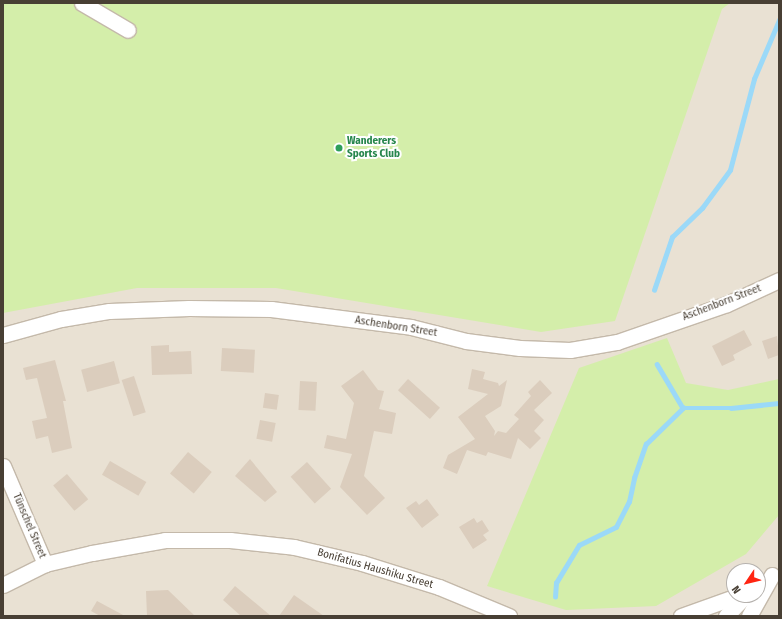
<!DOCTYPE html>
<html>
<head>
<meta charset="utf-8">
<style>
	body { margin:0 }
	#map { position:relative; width:782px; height:619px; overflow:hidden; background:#f5efe6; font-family:"Fira Sans Condensed",sans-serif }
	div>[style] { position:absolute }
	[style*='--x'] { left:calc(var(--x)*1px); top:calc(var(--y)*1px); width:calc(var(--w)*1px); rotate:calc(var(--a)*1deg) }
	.residential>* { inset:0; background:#e9e1d3 }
	.green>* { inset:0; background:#d4eeaa }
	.stream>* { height:4.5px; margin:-2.25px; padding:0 2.25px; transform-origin:2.25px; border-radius:2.25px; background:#9bd9f8 }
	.building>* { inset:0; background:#dbcdbd; transform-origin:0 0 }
	.roads { filter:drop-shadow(1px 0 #c4b9aa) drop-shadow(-1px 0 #c4b9aa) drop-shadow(0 1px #c4b9aa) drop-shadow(0 -1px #c4b9aa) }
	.minor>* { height:15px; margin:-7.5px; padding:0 7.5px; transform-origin:7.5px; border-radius:7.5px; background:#fff }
	.dots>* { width:11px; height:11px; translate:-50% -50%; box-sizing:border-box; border:2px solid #fff; border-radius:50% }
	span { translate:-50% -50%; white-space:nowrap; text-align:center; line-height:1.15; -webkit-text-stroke:4px #fff; paint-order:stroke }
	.leisure-label { font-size:11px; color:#27864d; font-weight:700 }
	.left { translate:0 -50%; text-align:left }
	.street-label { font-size:11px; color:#483f34 }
	.frame { position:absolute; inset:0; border:4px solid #483f34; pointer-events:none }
	.north { position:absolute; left:726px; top:563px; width:40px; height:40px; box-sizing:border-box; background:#fff; border:1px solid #b6b2ae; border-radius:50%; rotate:235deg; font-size:11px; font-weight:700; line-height:16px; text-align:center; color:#483f34 }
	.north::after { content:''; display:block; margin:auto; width:14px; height:18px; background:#ff2512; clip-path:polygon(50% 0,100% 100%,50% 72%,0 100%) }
</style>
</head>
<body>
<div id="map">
	<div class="residential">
		<i style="clip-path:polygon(evenodd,3px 3px,779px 3px,779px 616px,3px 616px,3px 3px,734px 571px,758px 571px,758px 595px,734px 595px,734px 571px)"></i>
	</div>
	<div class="green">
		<i style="clip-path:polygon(3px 3px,730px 3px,722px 9px,615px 321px,541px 332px,276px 288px,137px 288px,3px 313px)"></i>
		<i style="clip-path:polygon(667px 338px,686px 383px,728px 390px,779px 379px,779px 515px,746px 554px,656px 606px,566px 610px,487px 586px,579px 368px)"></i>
	</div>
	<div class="stream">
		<i style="--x:654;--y:290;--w:56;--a:-71.2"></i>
		<i style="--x:672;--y:237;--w:42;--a:-44"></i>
		<i style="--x:702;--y:208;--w:47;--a:-53.6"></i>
		<i style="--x:730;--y:170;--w:94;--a:-75.2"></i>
		<i style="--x:754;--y:79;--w:64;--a:-67"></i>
		<i style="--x:657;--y:364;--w:51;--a:59.4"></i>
		<i style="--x:555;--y:597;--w:14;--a:-86"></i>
		<i style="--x:556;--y:583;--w:44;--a:-58.8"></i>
		<i style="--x:579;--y:545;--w:41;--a:-25.9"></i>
		<i style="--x:616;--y:527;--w:28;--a:-63"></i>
		<i style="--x:629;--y:502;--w:25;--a:-78"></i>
		<i style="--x:634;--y:478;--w:36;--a:-71"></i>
		<i style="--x:646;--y:444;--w:52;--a:-44.2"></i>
		<i style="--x:683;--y:408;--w:48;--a:0"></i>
		<i style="--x:731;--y:408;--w:48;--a:-5.9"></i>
	</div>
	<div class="building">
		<i style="clip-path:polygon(744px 330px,752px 345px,733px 355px,735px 360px,722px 366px,712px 346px)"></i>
		<i style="clip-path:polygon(777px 336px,779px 355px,768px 359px,762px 341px)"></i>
		<i style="clip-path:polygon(169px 345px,169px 352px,191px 351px,192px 374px,152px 375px,151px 346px)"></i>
		<i style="left:222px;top:348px;width:33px;height:23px;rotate:3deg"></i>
		<i style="clip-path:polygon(55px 360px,66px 401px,63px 401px,72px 448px,52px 453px,48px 436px,36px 439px,32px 421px,47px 418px,37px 378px,26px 380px,23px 368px)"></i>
		<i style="left:114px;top:361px;width:23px;height:34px;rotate:75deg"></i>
		<i style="clip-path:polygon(472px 369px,485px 372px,483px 379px,498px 383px,499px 386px,507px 380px,501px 406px,485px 416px,495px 431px,494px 436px,498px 431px,506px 433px,519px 419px,514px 415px,531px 396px,528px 392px,540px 380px,552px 393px,534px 410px,544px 420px,534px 431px,541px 438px,530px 449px,518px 438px,511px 459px,488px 452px,486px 456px,467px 450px,457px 474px,443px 468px,448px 455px,475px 439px,458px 417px,488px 394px,468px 389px)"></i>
		<i style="clip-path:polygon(363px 370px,378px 390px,384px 391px,379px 409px,396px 413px,392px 434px,374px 431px,364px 476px,385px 498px,367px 515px,340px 487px,352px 454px,324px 448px,327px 435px,346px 439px,354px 403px,341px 386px)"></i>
		<i style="left:134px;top:376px;width:38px;height:13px;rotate:72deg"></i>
		<i style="left:408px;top:379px;width:43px;height:15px;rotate:42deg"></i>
		<i style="left:300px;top:381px;width:17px;height:29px;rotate:3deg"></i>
		<i style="left:265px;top:393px;width:14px;height:15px;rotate:8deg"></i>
		<i style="left:260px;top:420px;width:16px;height:19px;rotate:11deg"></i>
		<i style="left:188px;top:452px;width:31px;height:28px;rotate:40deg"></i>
		<i style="clip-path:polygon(250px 459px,277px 492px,265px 502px,235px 476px)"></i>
		<i style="left:110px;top:461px;width:42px;height:16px;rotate:30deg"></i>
		<i style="left:307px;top:462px;width:36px;height:22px;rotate:48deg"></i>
		<i style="left:67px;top:474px;width:33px;height:18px;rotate:50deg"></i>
		<i style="clip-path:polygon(427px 499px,439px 515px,422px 528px,406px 508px,416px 501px,419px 505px)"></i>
		<i style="clip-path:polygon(474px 518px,477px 523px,482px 520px,489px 531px,483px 535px,487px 540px,473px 549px,459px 527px)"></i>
		<i style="clip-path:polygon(235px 586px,271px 616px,241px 616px,223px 600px)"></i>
		<i style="clip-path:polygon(168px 590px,195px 616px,147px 616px,146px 591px)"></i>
		<i style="clip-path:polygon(294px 595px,324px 616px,279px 616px)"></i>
		<i style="clip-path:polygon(97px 601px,125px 616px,100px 616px,91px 611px)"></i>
	</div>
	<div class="roads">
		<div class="minor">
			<i style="--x:82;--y:3;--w:53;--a:30.4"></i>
			<i style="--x:3;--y:335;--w:60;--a:-15.4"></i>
			<i style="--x:61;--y:319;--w:49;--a:-9.5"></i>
			<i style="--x:109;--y:311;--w:80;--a:-2.1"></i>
			<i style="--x:189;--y:308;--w:82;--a:0.7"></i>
			<i style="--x:271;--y:309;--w:141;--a:7.3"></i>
			<i style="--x:411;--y:327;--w:57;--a:14.3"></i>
			<i style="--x:466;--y:341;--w:54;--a:7.4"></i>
			<i style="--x:520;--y:348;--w:50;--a:2.3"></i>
			<i style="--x:570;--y:350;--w:48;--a:-9.7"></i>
			<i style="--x:617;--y:342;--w:116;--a:-19.1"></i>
			<i style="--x:727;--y:304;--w:57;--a:-24.8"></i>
			<i style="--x:3;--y:466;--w:107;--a:66.8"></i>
			<i style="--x:3;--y:585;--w:47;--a:-26.6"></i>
			<i style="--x:45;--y:564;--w:48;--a:-13.2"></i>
			<i style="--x:92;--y:553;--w:74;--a:-10.1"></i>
			<i style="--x:165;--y:540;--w:65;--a:0"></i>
			<i style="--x:230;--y:540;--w:64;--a:6.2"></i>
			<i style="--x:294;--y:547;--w:70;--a:13.2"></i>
			<i style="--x:362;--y:563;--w:81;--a:17.3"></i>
			<i style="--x:439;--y:587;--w:76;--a:22.5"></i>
			<i style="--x:681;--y:616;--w:63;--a:-19.6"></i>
			<i style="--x:726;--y:616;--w:29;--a:-46"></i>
			<i style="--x:749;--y:616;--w:47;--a:-60.7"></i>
		</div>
	</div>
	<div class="dots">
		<i style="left:339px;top:148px;background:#2e9e5b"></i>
	</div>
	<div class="leisure-label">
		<span class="left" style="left:347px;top:148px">Wanderers<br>Sports Club</span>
	</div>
	<div class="street-label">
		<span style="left:722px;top:303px;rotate:-21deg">Aschenborn Street</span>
		<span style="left:396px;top:327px;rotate:9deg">Aschenborn Street</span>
		<span style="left:29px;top:526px;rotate:67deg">Tünschel Street</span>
		<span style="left:375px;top:569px;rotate:16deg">Bonifatius Haushiku Street</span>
	</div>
	<div class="frame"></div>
	<div class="north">N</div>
</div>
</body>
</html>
